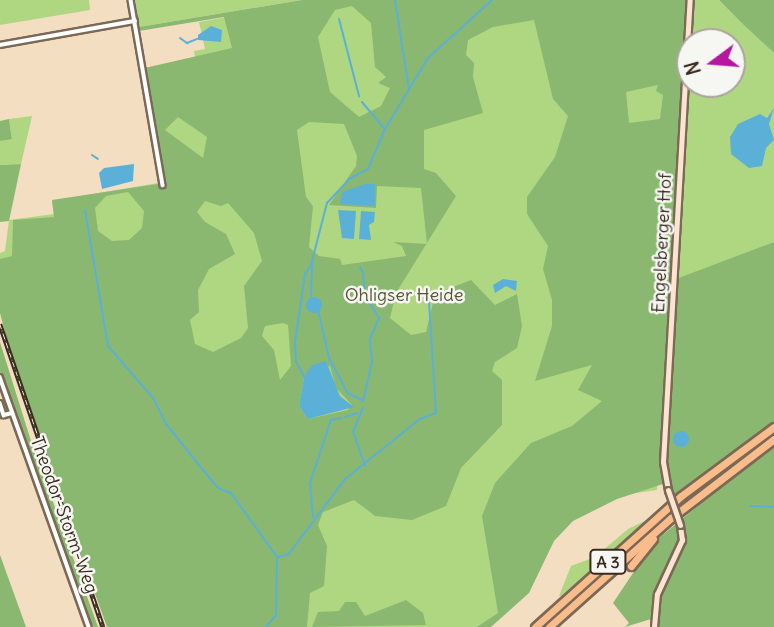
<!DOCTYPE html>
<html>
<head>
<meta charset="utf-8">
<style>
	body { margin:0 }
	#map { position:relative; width:774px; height:627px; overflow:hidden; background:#f3dec1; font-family:Delius,sans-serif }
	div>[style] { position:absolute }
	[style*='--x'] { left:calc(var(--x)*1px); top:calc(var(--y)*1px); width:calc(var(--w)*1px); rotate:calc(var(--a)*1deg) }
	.green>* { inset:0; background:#afd782 }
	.forest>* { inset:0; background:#8bb870 }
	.water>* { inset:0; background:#5bb0d7 }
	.round { border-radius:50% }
	.stream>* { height:2px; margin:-1px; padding:0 1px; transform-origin:1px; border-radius:1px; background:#5bb0d7 }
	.roads { filter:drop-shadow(2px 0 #7b6957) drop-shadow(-2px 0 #7b6957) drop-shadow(0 2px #7b6957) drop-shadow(0 -2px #7b6957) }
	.street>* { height:3.5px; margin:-1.75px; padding:0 1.75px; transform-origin:1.75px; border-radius:1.75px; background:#fff }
	.secondary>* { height:5px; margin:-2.5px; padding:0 2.5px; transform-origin:2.5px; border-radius:2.5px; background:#fde4d1 }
	.highway>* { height:7px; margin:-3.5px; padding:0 3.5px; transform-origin:3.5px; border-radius:3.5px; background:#fabc8b }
	.rail>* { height:4.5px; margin-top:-2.25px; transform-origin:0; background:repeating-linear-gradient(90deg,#f6f6f2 0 5px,#3b2a1e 0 10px); box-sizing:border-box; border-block:2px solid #3b2a1e }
	.bridges { filter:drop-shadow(2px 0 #7b6957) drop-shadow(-2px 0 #7b6957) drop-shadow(0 2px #7b6957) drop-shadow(0 -2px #7b6957) }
	.secondary-bridge>* { height:5px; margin:-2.5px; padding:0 2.5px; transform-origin:2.5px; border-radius:2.5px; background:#fde4d1 }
	span { translate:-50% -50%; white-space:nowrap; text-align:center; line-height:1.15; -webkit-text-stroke:5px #f6f6f2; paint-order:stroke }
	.shield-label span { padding:2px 5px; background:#f6f6f2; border:2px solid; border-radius:5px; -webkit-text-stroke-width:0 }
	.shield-label { font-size:16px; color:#3b2a1e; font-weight:700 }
	.street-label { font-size:18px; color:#3b2a1e }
	.park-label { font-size:18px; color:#585537 }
	.north { position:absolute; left:676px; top:28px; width:70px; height:70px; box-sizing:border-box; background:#f6f6f2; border:2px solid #aba49d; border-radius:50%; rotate:254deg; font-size:19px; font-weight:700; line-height:28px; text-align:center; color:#3b2a1e }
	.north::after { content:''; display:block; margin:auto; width:24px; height:32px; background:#b5179e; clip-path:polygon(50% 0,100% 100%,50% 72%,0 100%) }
</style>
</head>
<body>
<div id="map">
	<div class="green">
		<i style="clip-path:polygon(0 0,89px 0,90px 10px,0 25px)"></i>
		<i style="clip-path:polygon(135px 0,302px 0,139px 27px)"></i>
		<i style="clip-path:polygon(322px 0,687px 0,657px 490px,574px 502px,498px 613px,481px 627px,113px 627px,0 288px,0 253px,5px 251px,9px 220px,54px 214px,52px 201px,164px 182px,145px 68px,195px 57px,194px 51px,205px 49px,199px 22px)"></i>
		<i style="clip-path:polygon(693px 0,719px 0,774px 53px,774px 242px,680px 281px,676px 279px,690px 44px,690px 84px,732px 84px,732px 42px,690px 42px)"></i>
		<i style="clip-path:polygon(32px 116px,21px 164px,0 165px,0 141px,12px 138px,9px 119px)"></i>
		<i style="clip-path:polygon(649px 519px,561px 596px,559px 596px,571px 566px,595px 557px,628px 529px)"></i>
	</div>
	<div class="forest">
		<i style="clip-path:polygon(evenodd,302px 0,693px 0,676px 279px,774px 242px,774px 423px,674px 496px,669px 483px,663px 484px,617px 499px,573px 521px,554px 541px,529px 593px,491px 627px,477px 627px,498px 613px,482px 516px,495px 483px,531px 443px,572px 426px,602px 401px,578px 390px,592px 365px,535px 381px,552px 326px,552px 300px,543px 269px,548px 246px,527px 214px,527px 197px,555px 157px,568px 116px,553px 99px,534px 20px,493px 27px,468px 40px,466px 55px,474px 63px,473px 77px,483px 113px,424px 130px,424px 169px,436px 173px,456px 196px,396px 293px,390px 318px,411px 335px,426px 332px,435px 294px,471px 280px,495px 305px,517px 294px,522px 326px,517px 348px,495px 362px,492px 371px,502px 380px,502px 425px,461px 468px,446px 506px,412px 520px,375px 516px,354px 500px,323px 512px,318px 525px,327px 546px,324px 586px,310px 593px,307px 627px,107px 627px,15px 371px,0 313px,0 259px,12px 256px,13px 220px,54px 217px,52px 200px,164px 183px,145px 68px,232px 48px,224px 17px,139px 31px,139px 27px,302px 0,352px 6px,371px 23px,375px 67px,386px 77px,378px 83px,390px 88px,381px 106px,359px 117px,330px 92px,318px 37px,335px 10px,352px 6px,302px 0,658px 85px,656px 91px,663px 95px,660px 119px,629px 123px,626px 92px,658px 85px,302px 0,178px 117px,207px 137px,203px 158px,165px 130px,178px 117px,302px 0,309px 122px,344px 124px,357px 156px,356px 166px,329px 205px,376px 208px,377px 186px,421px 188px,427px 244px,393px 242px,402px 246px,406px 256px,342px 265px,340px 259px,319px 256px,309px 247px,313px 206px,306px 197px,297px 130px,309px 122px,302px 0,128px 192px,144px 211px,142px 228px,129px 240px,112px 241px,98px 231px,95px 208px,106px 196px,128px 192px,302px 0,205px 201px,221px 206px,228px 203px,254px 233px,262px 261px,244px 286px,248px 328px,241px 338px,213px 352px,195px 344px,190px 320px,199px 312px,198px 290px,209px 269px,235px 254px,226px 234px,205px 222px,197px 212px,205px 201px,302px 0,283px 323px,288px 325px,291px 366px,280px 380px,274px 350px,262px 336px,265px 326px,283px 323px,302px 0,330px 366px,336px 388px,352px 405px,348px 410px,308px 419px,299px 406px,304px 377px,330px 366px)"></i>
		<i style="clip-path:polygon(719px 0,774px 0,774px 53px,744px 25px)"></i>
		<i style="clip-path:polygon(9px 119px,12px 139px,0 141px,0 121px)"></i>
		<i style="clip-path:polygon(21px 164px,9px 221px,0 222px,0 165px)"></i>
		<i style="clip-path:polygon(0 342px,31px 441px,98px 627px,85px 627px,90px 625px,0 372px)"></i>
		<i style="clip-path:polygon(774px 443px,774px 627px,651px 627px,651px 619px,625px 627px,629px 623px,613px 603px,653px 543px)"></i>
		<i style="clip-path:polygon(0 555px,26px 627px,0 627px)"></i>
		<i style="clip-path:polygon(406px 600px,423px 613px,426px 625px,312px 627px,318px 612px,339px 611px,345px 602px,356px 602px,365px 616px)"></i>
	</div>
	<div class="water">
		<i style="clip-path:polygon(211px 26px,222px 30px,221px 42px,198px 40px,198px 35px)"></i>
		<i style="clip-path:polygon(774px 108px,769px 124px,774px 140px,766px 148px,762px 166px,749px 168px,731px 154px,730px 137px,738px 124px,760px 114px,767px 118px)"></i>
		<i style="clip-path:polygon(134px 164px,133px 181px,102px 189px,99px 173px,104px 168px)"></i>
		<i style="clip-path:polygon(365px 184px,375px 184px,375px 206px,340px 204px,342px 192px)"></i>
		<i style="clip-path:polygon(338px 210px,356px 211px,354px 239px,342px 238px)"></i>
		<i style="clip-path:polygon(361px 211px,375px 212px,374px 222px,369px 225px,371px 240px,359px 239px)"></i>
		<i style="clip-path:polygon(503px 279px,517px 281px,516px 291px,506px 286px,495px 293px,493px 285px)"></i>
		<i class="round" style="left:306px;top:297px;width:16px;height:16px"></i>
		<i style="clip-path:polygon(326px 361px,340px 396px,354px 407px,308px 419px,299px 406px,304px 377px,312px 365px)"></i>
		<i class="round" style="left:673px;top:431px;width:16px;height:16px"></i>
	</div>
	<div class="stream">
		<i style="--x:395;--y:0;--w:90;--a:81.1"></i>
		<i style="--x:339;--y:19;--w:80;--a:75.4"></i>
		<i style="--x:180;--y:38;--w:9;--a:36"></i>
		<i style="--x:187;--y:43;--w:11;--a:-22"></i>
		<i style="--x:362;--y:102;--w:34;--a:50"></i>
		<i style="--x:92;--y:155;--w:7;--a:34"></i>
		<i style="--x:85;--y:210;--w:138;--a:80.4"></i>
		<i style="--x:108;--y:346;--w:69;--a:49.1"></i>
		<i style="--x:153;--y:398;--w:30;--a:63"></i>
		<i style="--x:167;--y:425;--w:58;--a:51.3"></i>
		<i style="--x:203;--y:470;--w:23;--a:50"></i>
		<i style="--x:218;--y:488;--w:14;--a:21"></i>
		<i style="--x:231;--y:493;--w:79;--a:54.3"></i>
		<i style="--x:360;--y:267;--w:7;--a:63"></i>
		<i style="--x:311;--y:296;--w:35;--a:-88"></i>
		<i style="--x:312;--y:261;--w:60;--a:-75.5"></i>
		<i style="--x:327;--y:203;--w:33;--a:-47"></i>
		<i style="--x:349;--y:179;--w:21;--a:-28"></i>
		<i style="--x:368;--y:169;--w:43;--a:-67"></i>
		<i style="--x:385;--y:129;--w:83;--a:-58.8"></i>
		<i style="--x:428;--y:58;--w:86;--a:-42.2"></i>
		<i style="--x:318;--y:310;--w:49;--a:77.1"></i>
		<i style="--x:329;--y:358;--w:40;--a:62"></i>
		<i style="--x:348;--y:393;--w:17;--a:28"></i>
		<i style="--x:363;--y:401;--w:39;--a:-77"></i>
		<i style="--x:372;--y:363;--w:24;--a:-95"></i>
		<i style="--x:370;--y:339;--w:23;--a:-67"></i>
		<i style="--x:379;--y:318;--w:26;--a:-122"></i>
		<i style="--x:365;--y:296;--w:21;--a:-95"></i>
		<i style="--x:305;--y:378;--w:18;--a:-119"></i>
		<i style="--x:296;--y:362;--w:20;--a:-93"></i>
		<i style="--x:295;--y:342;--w:69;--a:-81.6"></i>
		<i style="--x:305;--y:274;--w:13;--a:-58"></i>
		<i style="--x:363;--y:408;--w:25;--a:113"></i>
		<i style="--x:353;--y:431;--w:37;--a:71"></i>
		<i style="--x:345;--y:417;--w:13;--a:-18"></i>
		<i style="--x:750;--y:506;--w:24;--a:2"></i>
		<i style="--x:313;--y:517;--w:34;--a:-95"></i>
		<i style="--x:310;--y:483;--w:66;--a:-71.6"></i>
		<i style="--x:331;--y:420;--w:10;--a:-11"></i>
		<i style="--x:266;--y:627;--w:16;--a:-50"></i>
		<i style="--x:276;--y:615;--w:58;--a:-89"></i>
		<i style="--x:277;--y:557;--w:11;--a:-10"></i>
		<i style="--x:288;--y:555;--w:95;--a:-53.1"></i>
		<i style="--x:345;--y:479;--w:96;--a:-38.7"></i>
		<i style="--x:420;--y:419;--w:17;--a:-21"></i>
		<i style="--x:436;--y:413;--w:126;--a:-93.6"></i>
	</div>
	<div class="roads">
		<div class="street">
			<i style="--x:131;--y:0;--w:188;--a:80.2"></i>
			<i style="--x:0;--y:45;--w:137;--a:-10.1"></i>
			<i style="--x:0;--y:377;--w:265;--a:70.4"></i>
			<i style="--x:0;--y:403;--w:13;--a:72"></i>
			<i style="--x:4;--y:415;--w:8;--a:-14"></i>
		</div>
		<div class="secondary">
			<i style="--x:668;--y:490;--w:28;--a:-100"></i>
			<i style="--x:663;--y:462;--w:463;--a:-86.7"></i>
			<i style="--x:654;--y:627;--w:33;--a:-85"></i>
			<i style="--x:657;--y:594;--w:60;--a:-65.2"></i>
			<i style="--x:682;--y:540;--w:15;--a:-98"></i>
		</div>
		<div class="highway">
			<i style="--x:631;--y:566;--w:35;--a:-51"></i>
			<i style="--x:535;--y:627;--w:196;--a:-41.9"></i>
			<i style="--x:681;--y:496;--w:116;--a:-36.6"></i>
			<i style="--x:549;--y:627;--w:164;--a:-41.8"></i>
			<i style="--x:671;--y:518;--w:130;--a:-37.5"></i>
		</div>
	</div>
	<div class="rail">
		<i style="--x:0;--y:324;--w:320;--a:71.2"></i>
	</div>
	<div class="bridges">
		<div class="secondary-bridge">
			<i style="--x:668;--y:490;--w:37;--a:71"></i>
		</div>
	</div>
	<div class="shield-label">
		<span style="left:608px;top:562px">A 3</span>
	</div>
	<div class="street-label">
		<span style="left:662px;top:243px;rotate:-87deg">Engelsberger Hof</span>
		<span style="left:64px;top:515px;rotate:70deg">Theodor-Storm-Weg</span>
	</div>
	<div class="park-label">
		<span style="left:404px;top:295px">Ohligser Heide</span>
	</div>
	<div class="north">N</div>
</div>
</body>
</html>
